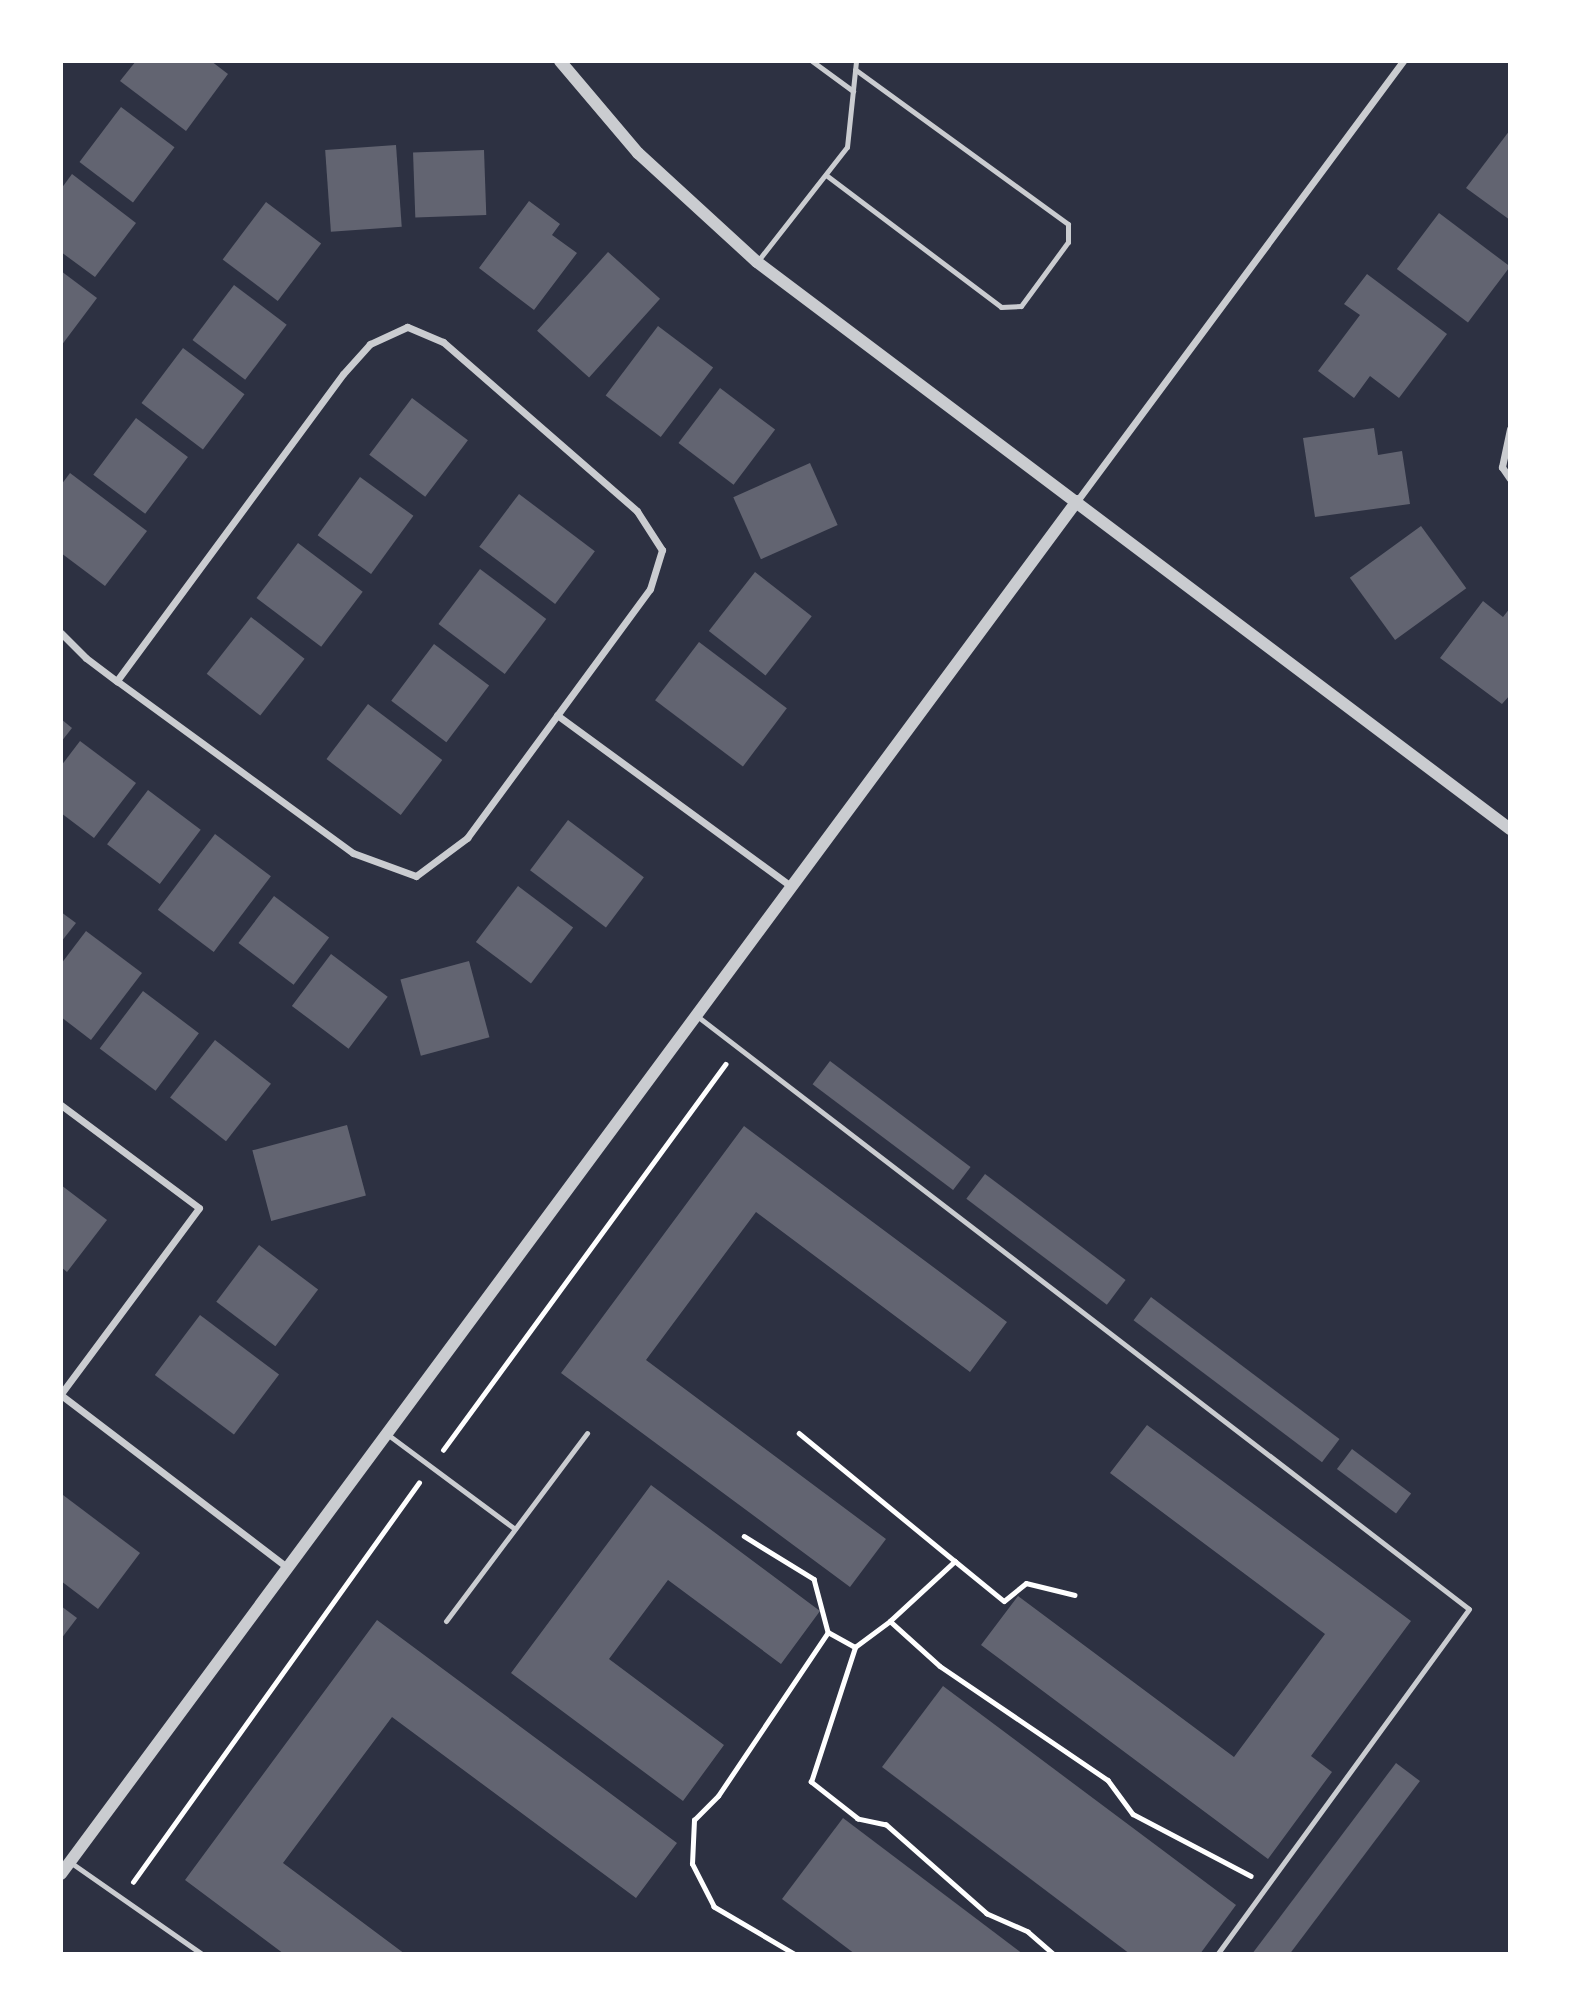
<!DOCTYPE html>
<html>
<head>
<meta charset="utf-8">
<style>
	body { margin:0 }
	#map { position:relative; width:1571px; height:2015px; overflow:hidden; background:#2d3142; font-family:"Crimson Pro",serif }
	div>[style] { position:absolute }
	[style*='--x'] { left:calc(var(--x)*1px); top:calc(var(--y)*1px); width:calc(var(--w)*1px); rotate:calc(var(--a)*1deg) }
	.building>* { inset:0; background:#626471; transform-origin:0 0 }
	.path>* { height:4.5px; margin:-2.25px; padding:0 2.25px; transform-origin:2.25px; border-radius:2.25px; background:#fff }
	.service>* { height:5px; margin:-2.5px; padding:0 2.5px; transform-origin:2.5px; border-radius:2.5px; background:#caccd0 }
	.minor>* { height:7px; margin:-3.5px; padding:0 3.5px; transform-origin:3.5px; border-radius:3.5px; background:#caccd0 }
	.tertiary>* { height:12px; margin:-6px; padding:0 6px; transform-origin:6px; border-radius:6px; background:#caccd0 }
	span { translate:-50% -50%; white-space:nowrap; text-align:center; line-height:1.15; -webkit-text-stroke:7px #fff; paint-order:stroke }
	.frame { position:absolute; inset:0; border:63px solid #fff; pointer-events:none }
</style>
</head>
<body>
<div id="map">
	<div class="building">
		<i style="clip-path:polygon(136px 61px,211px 61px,228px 74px,186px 131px,120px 81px)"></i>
		<i style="left:121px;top:107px;width:67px;height:69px;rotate:37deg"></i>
		<i style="clip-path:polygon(1510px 130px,1510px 220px,1466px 188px)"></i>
		<i style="left:396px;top:145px;width:82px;height:71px;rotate:86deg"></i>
		<i style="left:484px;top:150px;width:65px;height:71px;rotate:88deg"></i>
		<i style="clip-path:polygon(72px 174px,136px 223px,95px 277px,61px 252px,61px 189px)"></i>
		<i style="clip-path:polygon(529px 201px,560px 224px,552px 235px,577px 253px,534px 310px,479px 268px)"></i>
		<i style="left:266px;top:202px;width:69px;height:72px;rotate:37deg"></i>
		<i style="left:1439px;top:213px;width:89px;height:70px;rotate:37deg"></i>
		<i style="left:608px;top:252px;width:70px;height:106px;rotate:42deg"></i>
		<i style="clip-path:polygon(61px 271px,97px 298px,61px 346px)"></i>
		<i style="clip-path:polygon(1367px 274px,1447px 334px,1399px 398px,1370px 376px,1354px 398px,1318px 371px,1360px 315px,1344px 304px)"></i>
		<i style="left:234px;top:285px;width:66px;height:69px;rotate:37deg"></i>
		<i style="left:658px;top:326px;width:69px;height:87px;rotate:37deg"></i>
		<i style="left:183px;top:348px;width:77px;height:69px;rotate:37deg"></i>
		<i style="left:720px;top:388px;width:69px;height:69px;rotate:37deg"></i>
		<i style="left:412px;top:398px;width:70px;height:71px;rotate:37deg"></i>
		<i style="left:136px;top:418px;width:65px;height:71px;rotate:37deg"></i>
		<i style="clip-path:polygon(1374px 428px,1378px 455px,1402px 451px,1410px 504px,1315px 517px,1303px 438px)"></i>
		<i style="left:810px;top:463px;width:68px;height:84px;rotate:66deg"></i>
		<i style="clip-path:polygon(70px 473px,147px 531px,105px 586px,61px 553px,61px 485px)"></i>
		<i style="left:360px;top:477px;width:66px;height:72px;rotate:36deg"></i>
		<i style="left:519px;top:494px;width:95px;height:66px;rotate:37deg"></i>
		<i style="left:1421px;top:526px;width:77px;height:88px;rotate:54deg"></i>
		<i style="left:298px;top:543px;width:81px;height:69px;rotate:37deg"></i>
		<i style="left:480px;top:569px;width:83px;height:69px;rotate:37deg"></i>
		<i style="left:755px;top:572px;width:72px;height:75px;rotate:38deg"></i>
		<i style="clip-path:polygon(1483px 601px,1503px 617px,1510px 608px,1510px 695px,1502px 704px,1440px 658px)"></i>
		<i style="left:251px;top:617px;width:68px;height:72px;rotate:38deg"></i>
		<i style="left:699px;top:642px;width:110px;height:73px;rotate:37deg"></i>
		<i style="left:434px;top:644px;width:69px;height:71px;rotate:37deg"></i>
		<i style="left:368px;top:704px;width:93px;height:69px;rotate:37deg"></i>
		<i style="clip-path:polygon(61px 719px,72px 728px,61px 742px)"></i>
		<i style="clip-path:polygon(80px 741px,136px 783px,94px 838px,61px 813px,61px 766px)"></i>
		<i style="left:148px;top:790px;width:66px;height:68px;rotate:37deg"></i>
		<i style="left:568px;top:820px;width:95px;height:63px;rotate:37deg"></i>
		<i style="left:215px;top:834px;width:70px;height:95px;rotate:37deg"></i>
		<i style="left:518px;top:886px;width:69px;height:70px;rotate:37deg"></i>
		<i style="left:274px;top:896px;width:69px;height:59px;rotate:37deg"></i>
		<i style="clip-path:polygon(61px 912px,76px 923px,61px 942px)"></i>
		<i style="clip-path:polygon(86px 931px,142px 973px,91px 1040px,61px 1017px,61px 964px)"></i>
		<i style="left:331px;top:954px;width:71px;height:65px;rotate:37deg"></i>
		<i style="left:469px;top:961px;width:79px;height:71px;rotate:75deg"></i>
		<i style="left:143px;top:991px;width:70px;height:72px;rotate:37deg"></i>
		<i style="left:215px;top:1040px;width:71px;height:73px;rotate:38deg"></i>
		<i style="left:830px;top:1061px;width:176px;height:29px;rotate:37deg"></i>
		<i style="left:347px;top:1125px;width:73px;height:98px;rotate:75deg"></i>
		<i style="clip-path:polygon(744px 1126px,1007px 1322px,970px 1372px,756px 1212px,646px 1360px,886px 1539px,850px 1587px,561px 1373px)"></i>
		<i style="left:985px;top:1174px;width:176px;height:31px;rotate:37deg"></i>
		<i style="clip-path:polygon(61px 1185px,107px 1220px,67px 1272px,61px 1267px)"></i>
		<i style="left:259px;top:1245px;width:74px;height:71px;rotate:37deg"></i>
		<i style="left:1151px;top:1297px;width:236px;height:29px;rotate:37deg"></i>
		<i style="left:200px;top:1315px;width:99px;height:75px;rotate:37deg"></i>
		<i style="clip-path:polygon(1147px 1425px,1411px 1621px,1311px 1756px,1332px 1772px,1268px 1859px,981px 1645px,1018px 1596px,1234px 1757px,1325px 1634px,1110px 1473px)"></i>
		<i style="left:1352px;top:1449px;width:74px;height:25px;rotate:37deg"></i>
		<i style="clip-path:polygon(651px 1485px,820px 1611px,781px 1664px,668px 1580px,609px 1659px,724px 1745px,683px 1801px,511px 1673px)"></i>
		<i style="clip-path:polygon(63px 1495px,140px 1553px,98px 1609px,61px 1581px)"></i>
		<i style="clip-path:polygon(61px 1606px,77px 1618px,61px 1639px)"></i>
		<i style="clip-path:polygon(377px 1620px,677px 1843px,636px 1898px,392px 1717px,283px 1863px,405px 1954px,284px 1954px,185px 1880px)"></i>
		<i style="clip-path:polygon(943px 1686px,1236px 1905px,1200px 1954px,1130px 1954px,882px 1767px)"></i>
		<i style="left:1396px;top:1763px;width:30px;height:239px;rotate:37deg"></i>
		<i style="clip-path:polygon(843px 1818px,1023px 1954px,855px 1954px,782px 1899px)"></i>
	</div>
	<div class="path">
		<i style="--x:799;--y:1433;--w:202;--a:39.4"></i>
		<i style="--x:443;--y:1450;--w:478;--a:-53.8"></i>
		<i style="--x:744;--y:1536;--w:82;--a:31.6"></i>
		<i style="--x:814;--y:1579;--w:55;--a:75.2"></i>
		<i style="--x:828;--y:1632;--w:31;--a:29"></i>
		<i style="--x:890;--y:1621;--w:88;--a:-42.7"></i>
		<i style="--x:955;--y:1561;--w:63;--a:39.2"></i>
		<i style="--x:1004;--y:1601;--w:28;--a:-39"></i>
		<i style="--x:1026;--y:1583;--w:50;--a:13.8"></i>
		<i style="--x:133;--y:1882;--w:491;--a:-54.4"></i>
		<i style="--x:794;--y:1954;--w:93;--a:-149.6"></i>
		<i style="--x:714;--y:1907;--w:48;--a:-117.1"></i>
		<i style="--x:692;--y:1864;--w:44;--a:-87.4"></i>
		<i style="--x:694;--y:1820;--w:34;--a:-45"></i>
		<i style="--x:718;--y:1796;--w:197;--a:-56.1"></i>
		<i style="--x:1053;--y:1954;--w:33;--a:-139"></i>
		<i style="--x:1028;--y:1932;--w:45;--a:-156.3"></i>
		<i style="--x:987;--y:1914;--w:135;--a:-138.6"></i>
		<i style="--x:886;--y:1825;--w:29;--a:-168"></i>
		<i style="--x:858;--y:1819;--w:60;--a:-141.8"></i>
		<i style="--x:811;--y:1782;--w:142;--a:-71.9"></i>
		<i style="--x:855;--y:1647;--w:44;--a:-36.6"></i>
		<i style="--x:890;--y:1621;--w:67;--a:42"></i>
		<i style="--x:940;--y:1666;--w:203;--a:34.2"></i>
		<i style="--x:1108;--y:1780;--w:42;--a:53.7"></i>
		<i style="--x:1133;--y:1814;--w:133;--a:27.7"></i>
	</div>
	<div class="service">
		<i style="--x:812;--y:61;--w:51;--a:36.2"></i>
		<i style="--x:826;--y:175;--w:219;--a:37"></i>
		<i style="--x:1001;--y:307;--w:20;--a:-3"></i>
		<i style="--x:1021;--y:306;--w:79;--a:-53.7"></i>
		<i style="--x:1068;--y:242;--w:18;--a:-90"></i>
		<i style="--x:1068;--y:224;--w:263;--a:-144"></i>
		<i style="--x:757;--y:262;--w:146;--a:-52"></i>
		<i style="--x:847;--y:147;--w:86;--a:-84"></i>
		<i style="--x:697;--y:1016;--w:973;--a:37.53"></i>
		<i style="--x:1469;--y:1609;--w:427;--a:126.1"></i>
		<i style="--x:387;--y:1434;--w:159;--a:36.6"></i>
		<i style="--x:446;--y:1621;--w:235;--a:-53.1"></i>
		<i style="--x:70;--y:1862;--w:161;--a:34.9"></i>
	</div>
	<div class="minor">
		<i style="--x:1510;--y:429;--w:39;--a:102"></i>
		<i style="--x:1502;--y:467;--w:14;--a:56"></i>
		<i style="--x:1077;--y:501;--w:548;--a:-53.46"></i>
		<i style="--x:61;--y:633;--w:35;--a:45"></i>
		<i style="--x:86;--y:658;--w:39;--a:37"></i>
		<i style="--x:117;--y:681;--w:292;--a:36.1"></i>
		<i style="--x:353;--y:853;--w:67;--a:20.1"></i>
		<i style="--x:416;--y:876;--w:64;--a:-36.7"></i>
		<i style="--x:467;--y:838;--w:309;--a:-53.7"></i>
		<i style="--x:650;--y:589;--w:41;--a:-72.9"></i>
		<i style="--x:662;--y:550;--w:46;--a:-122.7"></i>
		<i style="--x:637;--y:511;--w:257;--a:-138.9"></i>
		<i style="--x:443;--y:342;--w:39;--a:-157"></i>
		<i style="--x:407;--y:327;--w:41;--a:155.3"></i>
		<i style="--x:370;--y:344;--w:40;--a:132"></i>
		<i style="--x:343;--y:374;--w:381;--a:126.4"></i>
		<i style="--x:557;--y:715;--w:291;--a:36.2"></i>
		<i style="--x:61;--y:1105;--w:172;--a:36.7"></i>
		<i style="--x:199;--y:1208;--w:232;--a:126.6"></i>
		<i style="--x:61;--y:1395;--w:285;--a:37.3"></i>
	</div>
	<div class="tertiary">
		<i style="--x:560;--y:61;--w:121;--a:49.7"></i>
		<i style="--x:638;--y:153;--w:161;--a:42.5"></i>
		<i style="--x:757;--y:262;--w:943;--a:36.98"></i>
		<i style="--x:61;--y:1874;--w:1708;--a:-53.5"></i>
	</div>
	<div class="frame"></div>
</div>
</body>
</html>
